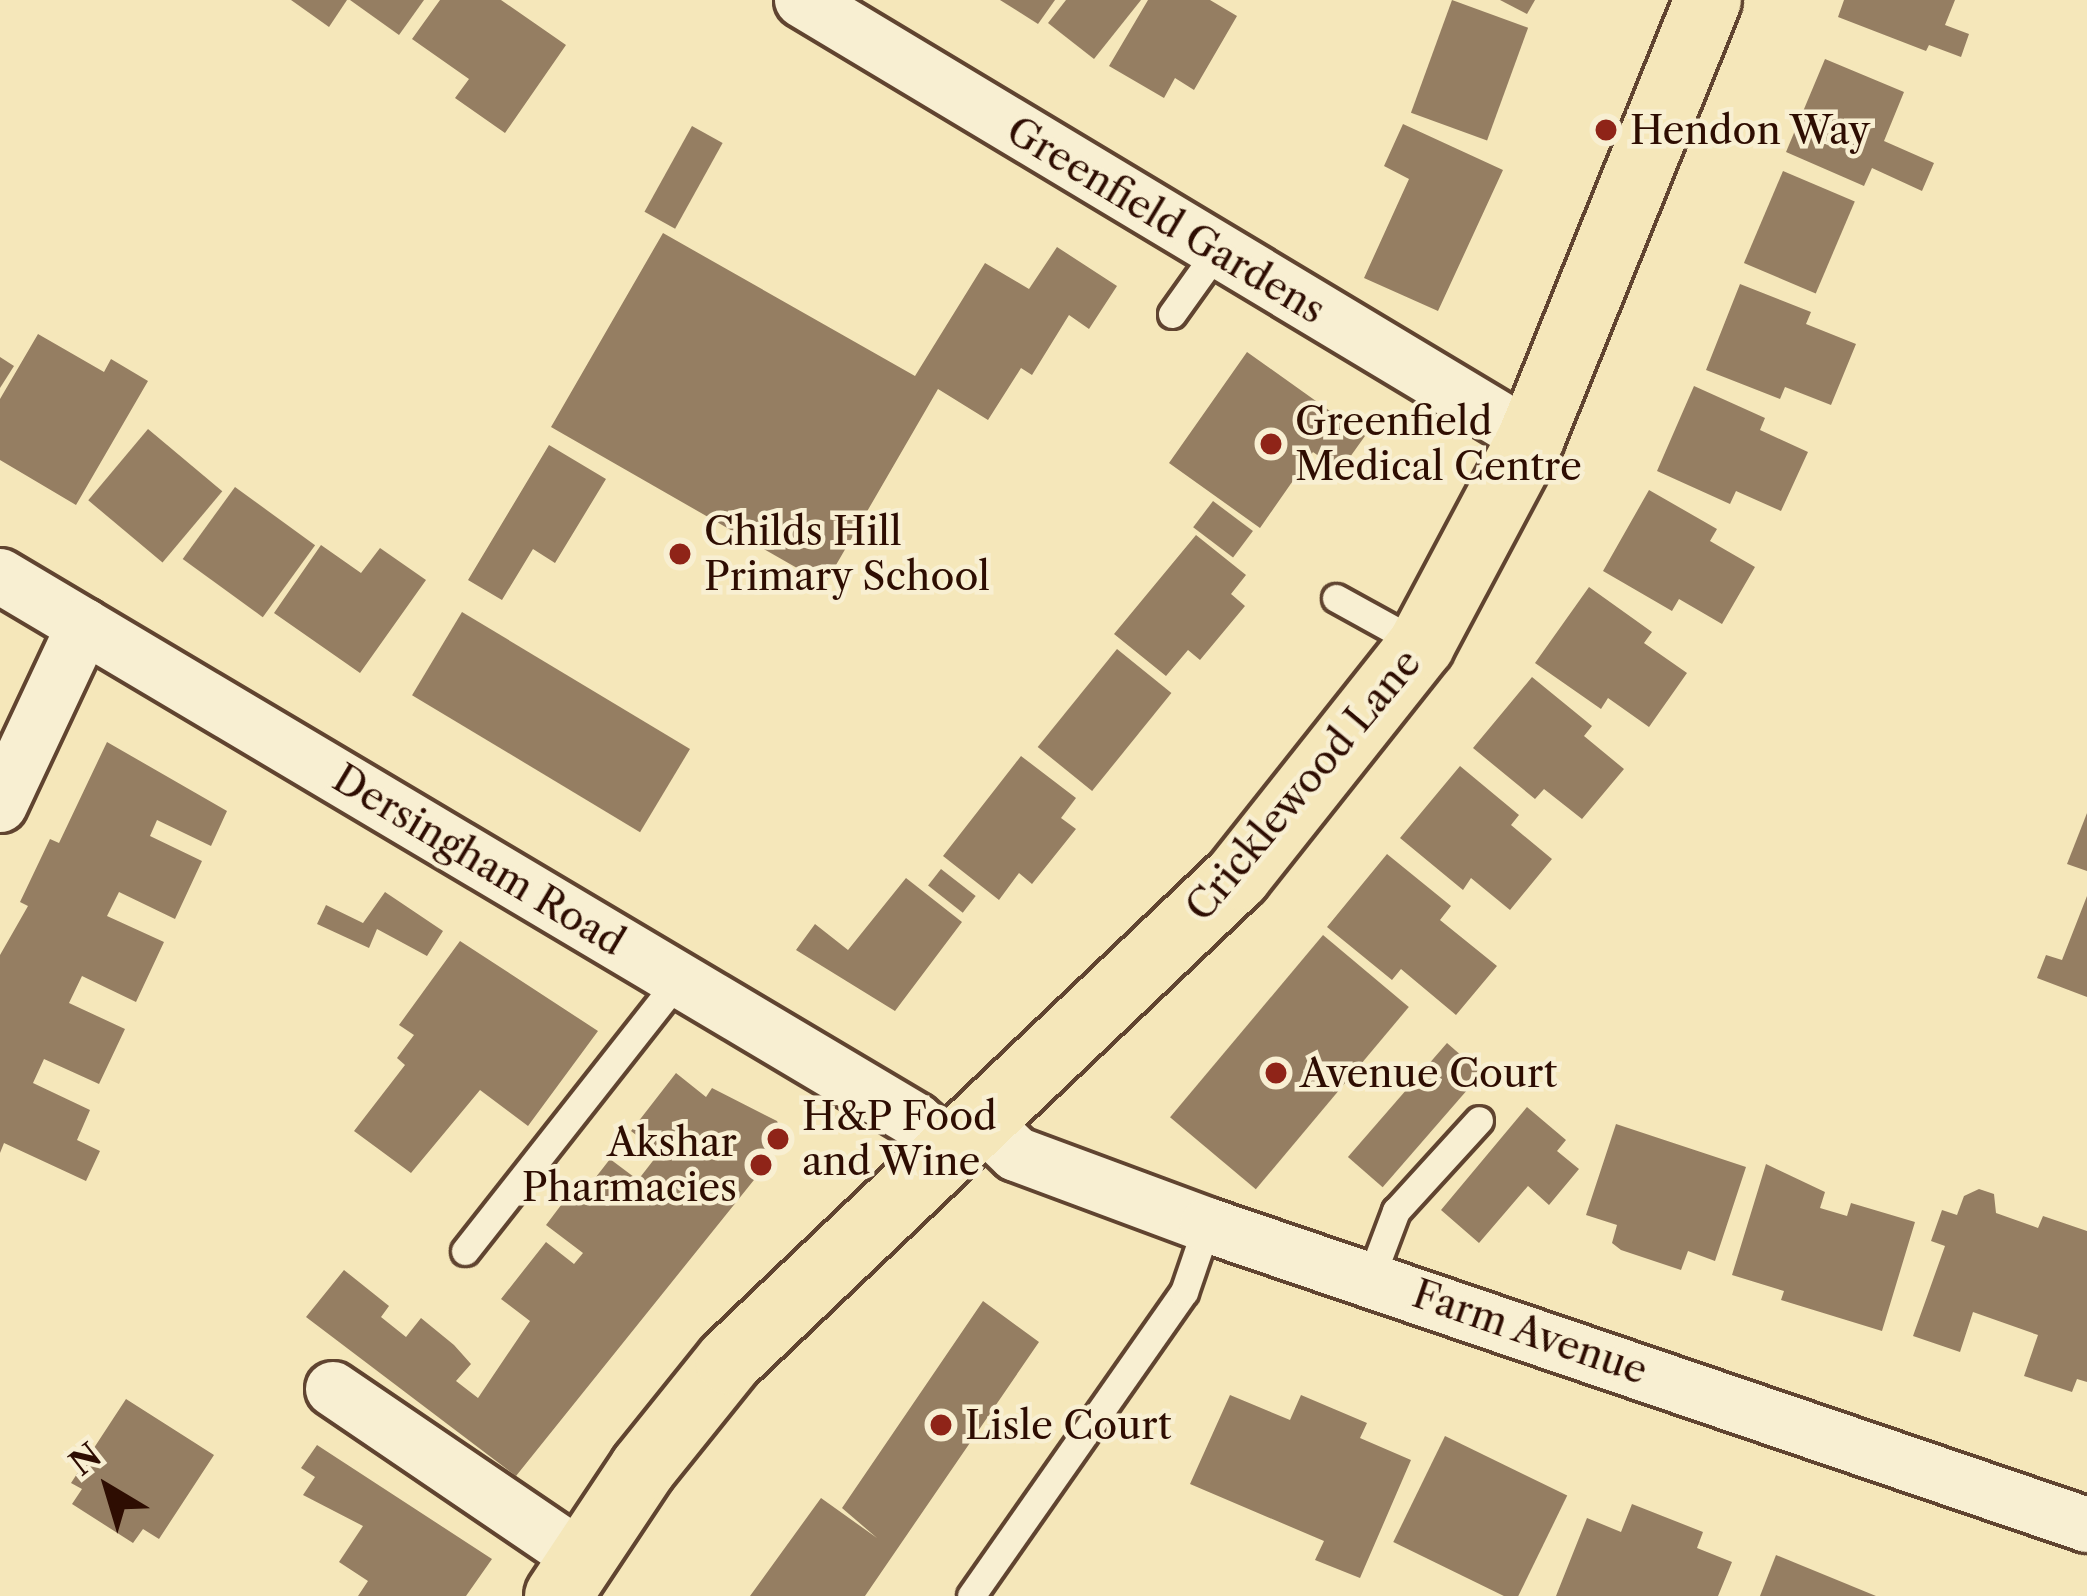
<!DOCTYPE html>
<html>
<head>
<meta charset="utf-8">
<style>
	body { margin:0 }
	#map { position:relative; width:2087px; height:1596px; overflow:hidden; background:#f5e7ba; font-family:"Libre Caslon Text",serif }
	div>[style] { position:absolute }
	[style*='--x'] { left:calc(var(--x)*1px); top:calc(var(--y)*1px); width:calc(var(--w)*1px); rotate:calc(var(--a)*1deg) }
	.building>* { inset:0; background:#957e62; transform-origin:0 0 }
	.roads { filter:drop-shadow(3px 0 #604430) drop-shadow(-3px 0 #604430) drop-shadow(0 3px #604430) drop-shadow(0 -3px #604430) }
	.lane>* { height:27px; margin:-13.5px; padding:0 13.5px; transform-origin:13.5px; border-radius:13.5px; background:#f8efd2 }
	.street>* { height:54px; margin:-27px; padding:0 27px; transform-origin:27px; border-radius:27px; background:#f8efd2 }
	.primary>* { height:66px; margin:-33px; padding:0 33px; transform-origin:33px; border-radius:33px; background:#f5e7ba }
	.dots>* { width:33px; height:33px; translate:-50% -50%; box-sizing:border-box; border:6px solid #f8efd2; border-radius:50% }
	span { translate:-50% -50%; white-space:nowrap; text-align:center; line-height:1.15; -webkit-text-stroke:9px #f8efd2; paint-order:stroke }
	.poi-label { font-size:39px; color:#2e0d02 }
	.left { translate:0 -50%; text-align:left }
	.right { translate:-100% -50%; text-align:right }
	.street-label { font-size:39px; color:#2e0d02 }
	.north { position:absolute; left:48px; top:1428px; width:120px; height:120px; -webkit-text-stroke:9px #f8efd2; paint-order:stroke; rotate:322deg; font-size:33px; font-weight:700; line-height:48px; text-align:center; color:#2e0d02 }
	.north::after { content:''; display:block; margin:auto; width:42px; height:54px; background:#2e0d02; clip-path:polygon(50% 0,100% 100%,50% 72%,0 100%) }
</style>
</head>
<body>
<div id="map">
	<div class="building">
		<i style="clip-path:polygon(291px 0,347px 0,329px 27px)"></i>
		<i style="clip-path:polygon(350px 0,424px 0,399px 35px)"></i>
		<i style="clip-path:polygon(440px 0,501px 0,566px 45px,505px 133px,455px 98px,469px 79px,412px 39px)"></i>
		<i style="clip-path:polygon(1000px 0,1055px 0,1038px 24px)"></i>
		<i style="clip-path:polygon(1066px 0,1141px 0,1094px 59px,1048px 23px)"></i>
		<i style="clip-path:polygon(1148px 0,1210px 0,1237px 16px,1194px 90px,1175px 78px,1164px 98px,1109px 66px)"></i>
		<i style="left:1452px;top:0;width:81px;height:120px;rotate:20deg"></i>
		<i style="clip-path:polygon(1500px 0,1535px 0,1527px 14px)"></i>
		<i style="clip-path:polygon(1844px 0,1955px 0,1945px 25px,1969px 34px,1961px 57px,1929px 45px,1926px 51px,1838px 17px)"></i>
		<i style="clip-path:polygon(1825px 59px,1904px 92px,1884px 141px,1934px 163px,1922px 191px,1872px 168px,1864px 186px,1786px 152px)"></i>
		<i style="clip-path:polygon(1403px 124px,1503px 170px,1438px 311px,1364px 278px,1409px 179px,1384px 166px)"></i>
		<i style="left:692px;top:126px;width:35px;height:98px;rotate:29deg"></i>
		<i style="left:1783px;top:171px;width:78px;height:100px;rotate:23deg"></i>
		<i style="clip-path:polygon(663px 233px,915px 376px,985px 263px,1029px 289px,1057px 247px,1117px 286px,1089px 329px,1069px 315px,1032px 375px,1021px 368px,988px 420px,938px 389px,825px 584px,551px 427px)"></i>
		<i style="clip-path:polygon(1740px 284px,1811px 312px,1806px 324px,1856px 344px,1831px 405px,1785px 387px,1780px 399px,1706px 370px)"></i>
		<i style="clip-path:polygon(38px 334px,104px 372px,111px 359px,148px 381px,76px 505px,0 460px,0 399px)"></i>
		<i style="clip-path:polygon(1247px 352px,1365px 436px,1340px 471px,1313px 452px,1260px 528px,1169px 463px)"></i>
		<i style="clip-path:polygon(0 357px,14px 366px,0 388px)"></i>
		<i style="clip-path:polygon(1694px 386px,1765px 418px,1760px 430px,1808px 452px,1781px 511px,1736px 491px,1730px 504px,1657px 471px)"></i>
		<i style="left:148px;top:429px;width:97px;height:93px;rotate:40deg"></i>
		<i style="clip-path:polygon(549px 445px,606px 479px,555px 563px,533px 549px,502px 600px,468px 580px)"></i>
		<i style="left:235px;top:487px;width:99px;height:89px;rotate:36deg"></i>
		<i style="clip-path:polygon(1649px 490px,1717px 529px,1710px 541px,1755px 567px,1722px 624px,1679px 599px,1672px 611px,1603px 571px)"></i>
		<i style="left:1213px;top:501px;width:50px;height:33px;rotate:37deg"></i>
		<i style="clip-path:polygon(1196px 535px,1246px 575px,1231px 594px,1245px 606px,1200px 660px,1188px 650px,1166px 676px,1114px 634px)"></i>
		<i style="clip-path:polygon(321px 545px,361px 573px,380px 548px,426px 580px,360px 673px,274px 613px)"></i>
		<i style="clip-path:polygon(1589px 587px,1652px 632px,1644px 643px,1687px 673px,1649px 727px,1608px 698px,1601px 709px,1535px 663px)"></i>
		<i style="left:462px;top:612px;width:266px;height:97px;rotate:31deg"></i>
		<i style="left:1117px;top:649px;width:70px;height:126px;rotate:39deg"></i>
		<i style="clip-path:polygon(1532px 677px,1592px 726px,1584px 736px,1624px 769px,1582px 819px,1544px 789px,1535px 799px,1473px 748px)"></i>
		<i style="clip-path:polygon(107px 742px,227px 811px,211px 846px,157px 820px,150px 836px,202px 861px,175px 919px,119px 892px,107px 916px,164px 942px,136px 1002px,82px 976px,69px 1003px,125px 1029px,99px 1084px,44px 1059px,33px 1083px,90px 1110px,77px 1140px,100px 1151px,86px 1181px,4px 1143px,0 1153px,0 955px,28px 906px,20px 902px,50px 839px,59px 843px)"></i>
		<i style="clip-path:polygon(1021px 756px,1076px 798px,1061px 818px,1076px 829px,1032px 884px,1019px 873px,999px 900px,943px 856px)"></i>
		<i style="clip-path:polygon(1460px 766px,1519px 815px,1511px 825px,1552px 859px,1510px 910px,1471px 878px,1463px 890px,1400px 838px)"></i>
		<i style="clip-path:polygon(2087px 813px,2087px 871px,2067px 864px)"></i>
		<i style="clip-path:polygon(1387px 854px,1451px 906px,1440px 920px,1497px 966px,1456px 1015px,1401px 969px,1392px 980px,1327px 927px)"></i>
		<i style="left:941px;top:869px;width:44px;height:21px;rotate:38deg"></i>
		<i style="clip-path:polygon(906px 878px,962px 922px,895px 1011px,796px 950px,815px 924px,848px 950px)"></i>
		<i style="clip-path:polygon(385px 892px,443px 931px,427px 956px,377px 929px,369px 948px,317px 924px,326px 905px,363px 923px)"></i>
		<i style="clip-path:polygon(2087px 896px,2087px 997px,2037px 978px,2046px 955px,2062px 960px)"></i>
		<i style="left:1323px;top:935px;width:112px;height:238px;rotate:40deg"></i>
		<i style="clip-path:polygon(460px 941px,598px 1031px,528px 1126px,480px 1090px,411px 1173px,354px 1131px,405px 1065px,397px 1058px,414px 1035px,399px 1025px)"></i>
		<i style="left:1447px;top:1043px;width:46px;height:151px;rotate:41deg"></i>
		<i style="clip-path:polygon(676px 1073px,706px 1097px,712px 1088px,777px 1121px,786px 1140px,516px 1476px,306px 1317px,344px 1270px,389px 1306px,381px 1317px,406px 1337px,421px 1318px,454px 1345px,471px 1364px,456px 1381px,478px 1398px,530px 1321px,501px 1299px,546px 1242px,574px 1264px,583px 1253px,546px 1225px,580px 1180px,589px 1186px,610px 1159px,638px 1180px,659px 1153px,631px 1131px)"></i>
		<i style="clip-path:polygon(1527px 1107px,1566px 1140px,1557px 1151px,1579px 1169px,1549px 1205px,1528px 1186px,1479px 1243px,1441px 1210px)"></i>
		<i style="clip-path:polygon(1616px 1124px,1746px 1167px,1715px 1261px,1688px 1251px,1681px 1270px,1621px 1250px,1612px 1243px,1617px 1225px,1586px 1215px)"></i>
		<i style="clip-path:polygon(1766px 1164px,1825px 1192px,1820px 1208px,1847px 1216px,1851px 1203px,1915px 1222px,1882px 1331px,1781px 1300px,1784px 1291px,1732px 1275px)"></i>
		<i style="clip-path:polygon(1979px 1189px,1994px 1194px,1996px 1213px,2038px 1228px,2043px 1216px,2087px 1231px,2087px 1382px,2077px 1379px,2072px 1392px,2024px 1376px,2038px 1335px,1973px 1312px,1960px 1352px,1913px 1336px,1945px 1246px,1931px 1241px,1942px 1210px,1957px 1215px,1964px 1196px)"></i>
		<i style="clip-path:polygon(983px 1301px,1039px 1342px,865px 1596px,750px 1596px,821px 1498px,877px 1538px,842px 1508px)"></i>
		<i style="clip-path:polygon(1230px 1395px,1290px 1420px,1301px 1395px,1367px 1423px,1360px 1438px,1411px 1460px,1360px 1578px,1315px 1560px,1324px 1541px,1190px 1484px)"></i>
		<i style="clip-path:polygon(126px 1399px,214px 1455px,159px 1539px,143px 1529px,133px 1543px,72px 1504px,82px 1489px,71px 1483px)"></i>
		<i style="left:1445px;top:1436px;width:136px;height:118px;rotate:26deg"></i>
		<i style="clip-path:polygon(317px 1445px,492px 1559px,466px 1596px,358px 1596px,368px 1581px,339px 1562px,363px 1526px,303px 1495px,315px 1477px,301px 1468px)"></i>
		<i style="clip-path:polygon(1632px 1504px,1703px 1532px,1697px 1548px,1732px 1562px,1718px 1596px,1556px 1596px,1587px 1518px,1621px 1532px)"></i>
		<i style="clip-path:polygon(1776px 1555px,1876px 1596px,1760px 1596px)"></i>
	</div>
	<div class="roads">
		<div class="lane">
			<i style="--x:1172;--y:314;--w:77;--a:-54.5"></i>
			<i style="--x:1336;--y:598;--w:97;--a:28.9"></i>
			<i style="--x:465;--y:1251;--w:346;--a:-51.8"></i>
			<i style="--x:1371;--y:1277;--w:71;--a:-69.3"></i>
			<i style="--x:1396;--y:1211;--w:123;--a:-47.6"></i>
			<i style="--x:971;--y:1596;--w:371;--a:-55"></i>
			<i style="--x:1184;--y:1292;--w:71;--a:-71.1"></i>
		</div>
		<div class="street">
			<i style="--x:802;--y:0;--w:850;--a:31"></i>
			<i style="--x:0;--y:576;--w:1065;--a:30.73"></i>
			<i style="--x:915;--y:1120;--w:49;--a:40.9"></i>
			<i style="--x:0;--y:805;--w:198;--a:-64.9"></i>
			<i style="--x:983;--y:1122;--w:46;--a:44.1"></i>
			<i style="--x:1016;--y:1154;--w:204;--a:20.4"></i>
			<i style="--x:1207;--y:1225;--w:930;--a:18.82"></i>
			<i style="--x:333;--y:1389;--w:302;--a:34.2"></i>
		</div>
		<div class="primary">
			<i style="--x:558;--y:1596;--w:154;--a:-56.4"></i>
			<i style="--x:643;--y:1468;--w:137;--a:-51.2"></i>
			<i style="--x:729;--y:1361;--w:703;--a:-43.62"></i>
			<i style="--x:1238;--y:876;--w:295;--a:-51.6"></i>
			<i style="--x:1421;--y:645;--w:234;--a:-62"></i>
			<i style="--x:1531;--y:438;--w:472;--a:-68"></i>
		</div>
	</div>
	<div class="dots">
		<i style="left:1606px;top:130px;background:#8f2418"></i>
		<i style="left:1271px;top:444px;background:#8f2418"></i>
		<i style="left:680px;top:554px;background:#8f2418"></i>
		<i style="left:1276px;top:1073px;background:#8f2418"></i>
		<i style="left:778px;top:1139px;background:#8f2418"></i>
		<i style="left:761px;top:1165px;background:#8f2418"></i>
		<i style="left:941px;top:1425px;background:#8f2418"></i>
	</div>
	<div class="poi-label">
		<span class="left" style="left:1630px;top:130px">Hendon Way</span>
		<span class="left" style="left:1295px;top:444px">Greenfield<br>Medical Centre</span>
		<span class="left" style="left:704px;top:554px">Childs Hill<br>Primary School</span>
		<span class="left" style="left:1300px;top:1073px">Avenue Court</span>
		<span class="left" style="left:802px;top:1139px">H&amp;P Food<br>and Wine</span>
		<span class="right" style="left:737px;top:1165px">Akshar<br>Pharmacies</span>
		<span class="left" style="left:965px;top:1425px">Lisle Court</span>
	</div>
	<div class="street-label">
		<span style="left:1166px;top:220px;rotate:31deg">Greenfield Gardens</span>
		<span style="left:1303px;top:785px;rotate:-50deg">Cricklewood Lane</span>
		<span style="left:479px;top:860px;rotate:31deg">Dersingham Road</span>
		<span style="left:1530px;top:1332px;rotate:19deg">Farm Avenue</span>
	</div>
	<div class="north">N</div>
</div>
</body>
</html>
